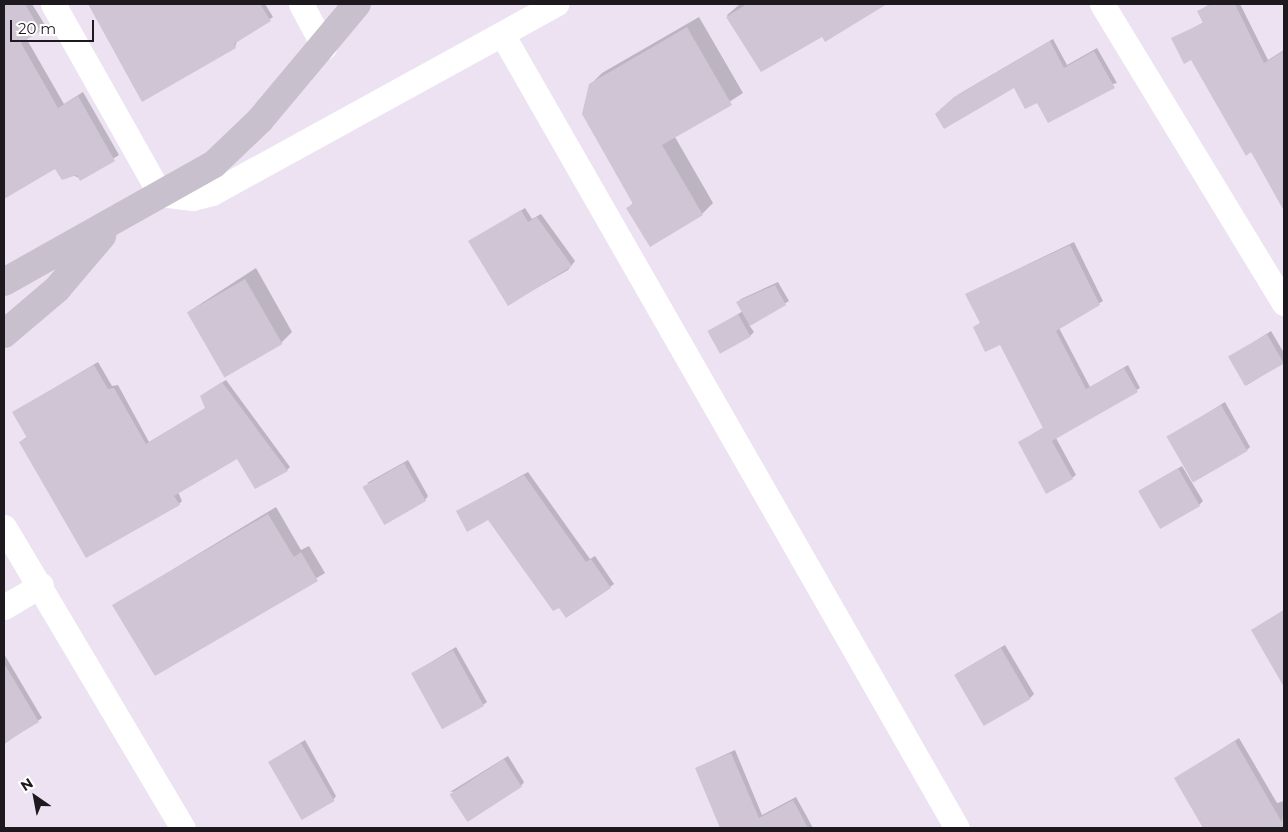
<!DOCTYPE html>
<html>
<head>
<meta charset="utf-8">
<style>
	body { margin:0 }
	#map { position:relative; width:1288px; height:832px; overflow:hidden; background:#ece2f2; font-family:Montserrat,sans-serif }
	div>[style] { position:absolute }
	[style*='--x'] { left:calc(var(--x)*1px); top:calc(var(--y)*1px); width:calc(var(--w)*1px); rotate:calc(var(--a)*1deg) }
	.shadow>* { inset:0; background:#0003 }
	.building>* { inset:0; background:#cfc5d5; transform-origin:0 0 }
	.street>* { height:25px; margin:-12.5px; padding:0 12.5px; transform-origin:12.5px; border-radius:12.5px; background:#fff }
	.secondary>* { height:28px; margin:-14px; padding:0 14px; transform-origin:14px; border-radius:14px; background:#c9c0ce }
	span { translate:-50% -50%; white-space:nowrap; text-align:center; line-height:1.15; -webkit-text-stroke:4.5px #fff; paint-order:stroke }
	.frame { position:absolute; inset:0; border:5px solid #1d191f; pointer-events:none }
	.north { position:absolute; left:10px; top:772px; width:50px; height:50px; -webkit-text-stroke:4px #fff; paint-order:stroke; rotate:327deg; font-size:14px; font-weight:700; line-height:20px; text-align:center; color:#1d191f }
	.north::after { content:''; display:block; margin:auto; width:18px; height:22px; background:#1d191f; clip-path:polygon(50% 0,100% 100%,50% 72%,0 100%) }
	.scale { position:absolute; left:10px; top:20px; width:84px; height:22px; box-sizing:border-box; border:2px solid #1d191f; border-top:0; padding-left:6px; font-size:15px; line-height:18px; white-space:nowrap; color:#1d191f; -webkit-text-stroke:4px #fff; paint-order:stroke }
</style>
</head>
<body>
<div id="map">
	<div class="shadow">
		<i style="clip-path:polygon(4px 4px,32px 4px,45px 25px,26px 38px,64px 104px,83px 92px,119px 155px,81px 179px,56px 167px,4px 197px)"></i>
		<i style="clip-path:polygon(89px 4px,265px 4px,273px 17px,237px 41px,235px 47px,143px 100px)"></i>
		<i style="clip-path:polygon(740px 4px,884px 4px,825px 40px,822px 35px,761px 70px,727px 15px)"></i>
		<i style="clip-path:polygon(1210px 4px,1240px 4px,1268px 60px,1284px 50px,1284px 203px,1192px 59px,1173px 39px,1204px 22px,1199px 11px)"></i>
		<i style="clip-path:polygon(699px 17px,743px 93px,675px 137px,713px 203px,702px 214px,628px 208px,634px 202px,590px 85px,602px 73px)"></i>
		<i style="clip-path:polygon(1053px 39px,1067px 65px,1097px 48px,1117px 83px,1038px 101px,1015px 86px,940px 110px,959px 94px)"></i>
		<i style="clip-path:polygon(525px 208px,532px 219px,541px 214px,575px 261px,568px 270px,509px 304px,470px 242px)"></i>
		<i style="clip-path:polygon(1074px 242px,1103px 301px,1059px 328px,1090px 387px,1128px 365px,1140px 388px,1056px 438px,1076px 475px,1072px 478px,1020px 442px,1044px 427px,1001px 343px,975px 327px,981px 322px,966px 294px)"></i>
		<i style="clip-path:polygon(256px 268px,292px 332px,281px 343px,188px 312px)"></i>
		<i style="clip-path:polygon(778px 282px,789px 301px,749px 325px,754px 332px,750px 336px,709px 332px,743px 311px,738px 302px,741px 299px)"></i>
		<i style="clip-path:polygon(1271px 331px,1284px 353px,1284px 362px,1247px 385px,1230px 357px)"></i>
		<i style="clip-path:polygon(98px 362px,112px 386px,118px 385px,149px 442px,206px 408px,205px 393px,226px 380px,290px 467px,287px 470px,238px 458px,178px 492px,182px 501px,179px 504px,20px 442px,28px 436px,14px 412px)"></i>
		<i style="clip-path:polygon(1225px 402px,1250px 447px,1247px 450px,1169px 437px)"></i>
		<i style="clip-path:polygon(408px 460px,428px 496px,425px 500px,367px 483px)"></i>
		<i style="clip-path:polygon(1182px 466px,1203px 501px,1199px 505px,1140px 492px)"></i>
		<i style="clip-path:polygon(528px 472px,590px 559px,595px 556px,614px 584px,610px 587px,489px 519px,457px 511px)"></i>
		<i style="clip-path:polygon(276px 507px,301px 550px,309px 546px,325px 573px,155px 674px,114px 605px)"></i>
		<i style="clip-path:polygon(1284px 610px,1284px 667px,1277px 672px,1252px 630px)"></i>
		<i style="clip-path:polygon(1005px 645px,1034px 694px,1030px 698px,956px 674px)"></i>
		<i style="clip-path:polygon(456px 647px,487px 702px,483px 705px,413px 673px)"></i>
		<i style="clip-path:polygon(4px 654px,42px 718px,4px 744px)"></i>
		<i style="clip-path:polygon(1239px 738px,1277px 803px,1284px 801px,1282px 828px,1221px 828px,1217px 823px,1204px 828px,1176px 778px)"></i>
		<i style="clip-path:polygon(305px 740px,336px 796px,333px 800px,269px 762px)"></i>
		<i style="clip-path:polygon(735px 750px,762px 815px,796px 797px,813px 828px,736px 828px,696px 768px)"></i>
		<i style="clip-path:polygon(508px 756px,524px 782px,521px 786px,450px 792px)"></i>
	</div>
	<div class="building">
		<i style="clip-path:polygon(4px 4px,25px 4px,41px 31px,21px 43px,58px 108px,78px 96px,115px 161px,80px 181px,77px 175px,62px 180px,55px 169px,4px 199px)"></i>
		<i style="clip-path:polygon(88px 4px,260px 4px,271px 21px,234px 44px,236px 48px,142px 102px)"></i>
		<i style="clip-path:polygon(747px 4px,887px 4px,825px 42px,822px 37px,761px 72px,726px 17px)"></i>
		<i style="clip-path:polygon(1212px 4px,1235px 4px,1264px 63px,1284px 51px,1284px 211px,1251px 152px,1246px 156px,1191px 60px,1184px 64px,1171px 38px,1203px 23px,1197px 11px)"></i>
		<i style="clip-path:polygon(687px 27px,732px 105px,662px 145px,703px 215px,650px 247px,626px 208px,633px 204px,582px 114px,589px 84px)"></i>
		<i style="clip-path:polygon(1050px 41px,1064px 68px,1094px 51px,1115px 88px,1048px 123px,1037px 103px,1025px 109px,1014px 88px,944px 129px,935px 114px,954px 97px)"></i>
		<i style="clip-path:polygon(521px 210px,528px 222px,537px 217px,572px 266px,508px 306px,468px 241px)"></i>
		<i style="clip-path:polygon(1070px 245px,1100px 305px,1056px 331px,1086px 389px,1124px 368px,1138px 392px,1052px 441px,1073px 479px,1046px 494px,1018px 442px,1043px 428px,1000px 345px,985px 352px,973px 327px,980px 323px,965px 294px)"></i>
		<i style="left:245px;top:279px;width:75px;height:67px;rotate:60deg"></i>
		<i style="clip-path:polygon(775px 285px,786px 305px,750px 326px,736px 302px)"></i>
		<i style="left:738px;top:314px;width:26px;height:35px;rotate:61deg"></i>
		<i style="left:1267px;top:334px;width:34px;height:45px;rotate:60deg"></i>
		<i style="clip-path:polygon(94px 365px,108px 389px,114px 388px,146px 444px,205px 408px,200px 396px,222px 382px,288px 471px,255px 489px,237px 459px,174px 496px,180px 505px,86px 558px,19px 442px,27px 438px,12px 412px)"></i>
		<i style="left:1221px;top:405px;width:53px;height:63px;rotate:60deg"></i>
		<i style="left:404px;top:463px;width:44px;height:48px;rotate:60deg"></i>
		<i style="left:1178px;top:468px;width:44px;height:46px;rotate:60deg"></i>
		<i style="clip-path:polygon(524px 475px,586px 562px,591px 559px,611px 588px,566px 618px,559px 608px,553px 611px,488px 520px,467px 532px,456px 511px)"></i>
		<i style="clip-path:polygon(268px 514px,294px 557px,301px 552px,318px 581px,155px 676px,112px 605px)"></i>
		<i style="clip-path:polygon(1284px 610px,1284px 687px,1251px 630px)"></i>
		<i style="left:1001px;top:648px;width:59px;height:54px;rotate:60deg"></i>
		<i style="left:453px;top:650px;width:64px;height:48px;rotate:61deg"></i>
		<i style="clip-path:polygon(4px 663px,39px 722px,4px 743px)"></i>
		<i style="clip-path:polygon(1235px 741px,1284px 826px,1284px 828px,1203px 828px,1174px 778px)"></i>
		<i style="left:301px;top:743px;width:67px;height:38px;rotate:60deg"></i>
		<i style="clip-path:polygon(731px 753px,759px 818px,793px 800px,808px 828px,720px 828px,695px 768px)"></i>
		<i style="left:504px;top:759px;width:33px;height:65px;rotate:57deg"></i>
	</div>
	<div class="street">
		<i style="--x:53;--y:4;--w:218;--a:60.6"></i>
		<i style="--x:160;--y:194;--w:33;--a:7"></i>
		<i style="--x:193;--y:198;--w:20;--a:-15"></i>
		<i style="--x:212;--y:193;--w:393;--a:-28.8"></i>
		<i style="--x:301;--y:4;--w:49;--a:61.9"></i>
		<i style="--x:1102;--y:4;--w:350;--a:58.7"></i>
		<i style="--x:502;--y:34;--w:915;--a:60.19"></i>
		<i style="--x:4;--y:527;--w:350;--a:59.3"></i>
		<i style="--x:4;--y:607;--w:43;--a:-30.7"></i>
	</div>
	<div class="secondary">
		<i style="--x:4;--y:282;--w:241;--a:-29.3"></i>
		<i style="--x:214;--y:164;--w:64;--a:-43.7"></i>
		<i style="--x:260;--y:120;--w:151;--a:-50.1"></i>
		<i style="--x:4;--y:334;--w:70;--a:-40.3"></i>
		<i style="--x:57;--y:289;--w:70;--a:-49.7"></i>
	</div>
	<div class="frame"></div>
	<div class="north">N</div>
	<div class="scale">20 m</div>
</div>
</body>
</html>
